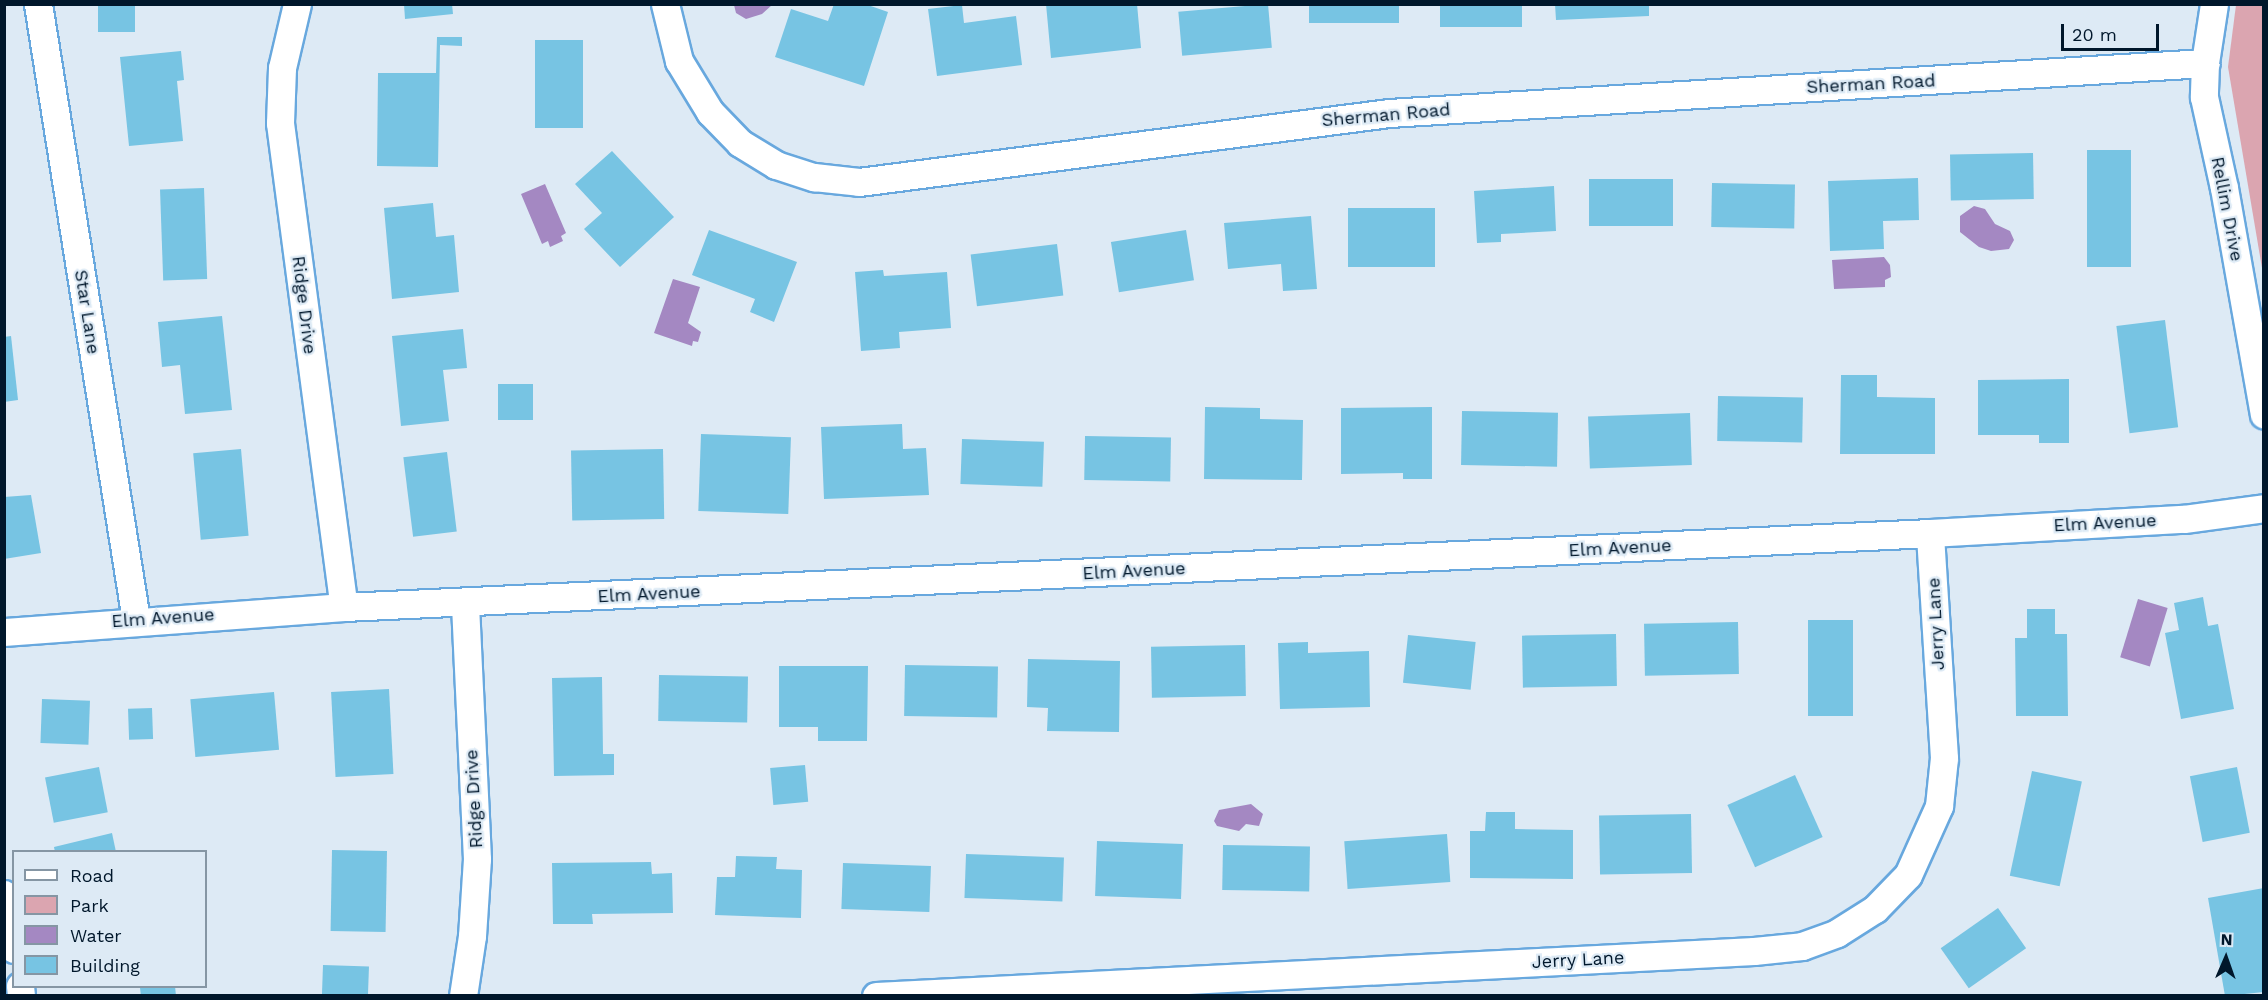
<!DOCTYPE html>
<html>
<head>
<meta charset="utf-8">
<style>
	body { margin:0 }
	#map { position:relative; width:2268px; height:1000px; overflow:hidden; background:#ddeaf5; font-family:"Work Sans",sans-serif }
	div>[style] { position:absolute }
	[style*='--x'] { left:calc(var(--x)*1px); top:calc(var(--y)*1px); width:calc(var(--w)*1px); rotate:calc(var(--a)*1deg) }
	.green>* { inset:0; background:#dba5b0 }
	.water>* { inset:0; background:#a488c2; transform-origin:0 0 }
	.building>* { inset:0; background:#77c4e3; transform-origin:0 0 }
	.roads { filter:drop-shadow(2px 0 #68a8de) drop-shadow(-2px 0 #68a8de) drop-shadow(0 2px #68a8de) drop-shadow(0 -2px #68a8de) }
	.street>* { height:27px; margin:-13.5px; padding:0 13.5px; transform-origin:13.5px; border-radius:13.5px; background:#fff }
	span { translate:-50% -50%; white-space:nowrap; text-align:center; line-height:1.15; -webkit-text-stroke:4.5px #ddeaf5; paint-order:stroke }
	.street-label { font-size:18px; color:#00172b }
	.frame { position:absolute; inset:0; border:6px solid #00172b; pointer-events:none }
	.legend { position:absolute; left:12px; top:850px; width:195px; height:138px; box-sizing:border-box; background:#ddeaf5; border:2px solid #8596a4; margin:0; padding:8px 10px; list-style:none; font-size:18px; color:#00172b }
	.legend li { display:flex; align-items:center; gap:12px; height:30px }
	.legend b { width:30px; border:2px solid #8596a4 }
	.north { position:absolute; left:2196px; top:928px; width:60px; height:60px; -webkit-text-stroke:4px #ddeaf5; paint-order:stroke; rotate:2deg; font-size:16px; font-weight:700; line-height:24px; text-align:center; color:#00172b }
	.north::after { content:''; display:block; margin:auto; width:21px; height:27px; background:#00172b; clip-path:polygon(50% 0,100% 100%,50% 72%,0 100%) }
	.scale { position:absolute; left:2061px; top:24px; width:98px; height:27px; box-sizing:border-box; border:3px solid #00172b; border-top:0; padding-left:8px; font-size:18px; line-height:21px; white-space:nowrap; color:#00172b; -webkit-text-stroke:4px #ddeaf5; paint-order:stroke }
</style>
</head>
<body>
<div id="map">
	<div class="green">
		<i style="clip-path:polygon(2236px 5px,2263px 5px,2263px 274px,2228px 67px)"></i>
	</div>
	<div class="water">
		<i style="clip-path:polygon(734px 5px,734px 4px,772px 5px,762px 14px,746px 19px,736px 13px)"></i>
		<i style="clip-path:polygon(545px 184px,566px 233px,561px 236px,563px 241px,550px 247px,548px 241px,542px 244px,521px 194px)"></i>
		<i style="clip-path:polygon(1974px 206px,1985px 209px,1995px 224px,2010px 231px,2014px 240px,2009px 249px,1991px 251px,1979px 247px,1960px 232px,1960px 216px)"></i>
		<i style="clip-path:polygon(1884px 257px,1890px 265px,1891px 277px,1885px 280px,1885px 287px,1834px 289px,1832px 260px)"></i>
		<i style="clip-path:polygon(673px 279px,700px 287px,688px 323px,701px 332px,698px 342px,693px 341px,692px 346px,654px 333px)"></i>
		<i style="left:2138px;top:599px;width:31px;height:61px;rotate:17deg"></i>
		<i style="clip-path:polygon(1251px 804px,1263px 814px,1259px 826px,1246px 824px,1239px 831px,1217px 826px,1214px 821px,1219px 810px)"></i>
	</div>
	<div class="building">
		<i style="left:98px;top:4px;width:37px;height:28px"></i>
		<i style="clip-path:polygon(404px 4px,452px 4px,453px 14px,405px 19px)"></i>
		<i style="clip-path:polygon(834px 4px,865px 4px,888px 12px,864px 86px,775px 57px,791px 9px,828px 21px)"></i>
		<i style="clip-path:polygon(1046px 4px,1137px 4px,1141px 48px,1051px 58px)"></i>
		<i style="left:1268px;top:4px;width:44px;height:90px;rotate:85deg"></i>
		<i style="left:1309px;top:4px;width:90px;height:19px"></i>
		<i style="left:1440px;top:4px;width:82px;height:23px"></i>
		<i style="clip-path:polygon(1555px 4px,1649px 4px,1649px 16px,1556px 20px)"></i>
		<i style="clip-path:polygon(962px 5px,964px 23px,1016px 16px,1022px 65px,937px 76px,928px 9px)"></i>
		<i style="clip-path:polygon(437px 37px,462px 37px,462px 46px,440px 45px,438px 167px,377px 166px,378px 73px,436px 73px)"></i>
		<i style="left:535px;top:40px;width:48px;height:88px"></i>
		<i style="clip-path:polygon(181px 51px,184px 80px,177px 81px,183px 141px,129px 146px,120px 57px)"></i>
		<i style="left:2087px;top:150px;width:44px;height:117px"></i>
		<i style="clip-path:polygon(612px 151px,674px 217px,620px 267px,584px 229px,602px 213px,575px 184px)"></i>
		<i style="left:2033px;top:153px;width:46px;height:83px;rotate:89deg"></i>
		<i style="clip-path:polygon(1918px 178px,1919px 220px,1883px 221px,1884px 249px,1830px 251px,1828px 181px)"></i>
		<i style="left:1589px;top:179px;width:84px;height:47px"></i>
		<i style="left:1712px;top:183px;width:83px;height:44px;rotate:1deg"></i>
		<i style="clip-path:polygon(1554px 186px,1556px 231px,1501px 234px,1501px 242px,1477px 243px,1474px 191px)"></i>
		<i style="left:204px;top:188px;width:91px;height:44px;rotate:88deg"></i>
		<i style="clip-path:polygon(433px 203px,436px 237px,454px 235px,459px 292px,392px 299px,384px 208px)"></i>
		<i style="left:1348px;top:208px;width:87px;height:59px"></i>
		<i style="clip-path:polygon(1311px 216px,1317px 289px,1283px 291px,1281px 264px,1228px 269px,1224px 223px)"></i>
		<i style="clip-path:polygon(709px 230px,797px 262px,774px 322px,750px 312px,755px 299px,692px 275px)"></i>
		<i style="left:1186px;top:230px;width:51px;height:76px;rotate:81deg"></i>
		<i style="left:1057px;top:244px;width:52px;height:87px;rotate:83deg"></i>
		<i style="clip-path:polygon(883px 270px,884px 276px,947px 272px,951px 328px,899px 332px,900px 348px,861px 351px,855px 272px)"></i>
		<i style="clip-path:polygon(222px 316px,232px 410px,185px 414px,180px 365px,162px 367px,158px 322px)"></i>
		<i style="left:2165px;top:320px;width:108px;height:49px;rotate:83deg"></i>
		<i style="clip-path:polygon(463px 329px,467px 368px,443px 370px,449px 421px,401px 426px,392px 336px)"></i>
		<i style="clip-path:polygon(11px 336px,18px 400px,4px 402px,4px 337px)"></i>
		<i style="clip-path:polygon(1841px 375px,1877px 375px,1877px 397px,1935px 398px,1935px 454px,1840px 454px)"></i>
		<i style="clip-path:polygon(2069px 379px,2069px 443px,2039px 443px,2039px 435px,1978px 435px,1978px 380px)"></i>
		<i style="left:498px;top:384px;width:35px;height:36px"></i>
		<i style="left:1718px;top:396px;width:85px;height:45px;rotate:1deg"></i>
		<i style="clip-path:polygon(1205px 407px,1260px 408px,1260px 419px,1303px 420px,1302px 480px,1204px 479px)"></i>
		<i style="clip-path:polygon(1432px 407px,1432px 479px,1403px 479px,1403px 473px,1341px 474px,1341px 408px)"></i>
		<i style="left:1462px;top:411px;width:96px;height:54px;rotate:1deg"></i>
		<i style="left:1690px;top:413px;width:52px;height:102px;rotate:88deg"></i>
		<i style="clip-path:polygon(902px 424px,903px 449px,926px 448px,929px 495px,824px 499px,821px 427px)"></i>
		<i style="left:701px;top:434px;width:90px;height:77px;rotate:2deg"></i>
		<i style="left:1085px;top:436px;width:86px;height:44px;rotate:1deg"></i>
		<i style="left:962px;top:439px;width:82px;height:45px;rotate:2deg"></i>
		<i style="left:241px;top:449px;width:87px;height:48px;rotate:85deg"></i>
		<i style="left:663px;top:449px;width:70px;height:92px;rotate:89deg"></i>
		<i style="left:447px;top:452px;width:80px;height:44px;rotate:83deg"></i>
		<i style="clip-path:polygon(31px 495px,41px 553px,4px 559px,4px 497px)"></i>
		<i style="clip-path:polygon(2203px 597px,2208px 626px,2218px 624px,2234px 709px,2181px 719px,2165px 633px,2179px 630px,2174px 603px)"></i>
		<i style="clip-path:polygon(2027px 609px,2055px 609px,2055px 634px,2067px 634px,2068px 716px,2016px 716px,2015px 638px,2027px 638px)"></i>
		<i style="left:1808px;top:620px;width:45px;height:96px"></i>
		<i style="left:1738px;top:622px;width:52px;height:94px;rotate:89deg"></i>
		<i style="left:1616px;top:634px;width:52px;height:94px;rotate:89deg"></i>
		<i style="left:1408px;top:635px;width:68px;height:48px;rotate:6deg"></i>
		<i style="clip-path:polygon(1308px 642px,1308px 653px,1369px 651px,1370px 707px,1280px 709px,1278px 643px)"></i>
		<i style="left:1245px;top:645px;width:51px;height:94px;rotate:89deg"></i>
		<i style="clip-path:polygon(1028px 659px,1120px 661px,1119px 732px,1047px 731px,1048px 708px,1027px 707px)"></i>
		<i style="left:905px;top:665px;width:93px;height:51px;rotate:1deg"></i>
		<i style="clip-path:polygon(779px 666px,868px 666px,867px 741px,818px 741px,818px 727px,779px 727px)"></i>
		<i style="left:659px;top:675px;width:89px;height:46px;rotate:1deg"></i>
		<i style="clip-path:polygon(602px 677px,603px 754px,614px 754px,614px 775px,554px 776px,552px 678px)"></i>
		<i style="left:389px;top:689px;width:85px;height:58px;rotate:87deg"></i>
		<i style="left:274px;top:692px;width:58px;height:84px;rotate:85deg"></i>
		<i style="left:42px;top:699px;width:48px;height:44px;rotate:2deg"></i>
		<i style="left:152px;top:708px;width:31px;height:24px;rotate:88deg"></i>
		<i style="left:805px;top:765px;width:37px;height:35px;rotate:85deg"></i>
		<i style="left:99px;top:767px;width:46px;height:55px;rotate:79deg"></i>
		<i style="left:2237px;top:767px;width:67px;height:48px;rotate:79deg"></i>
		<i style="left:2032px;top:771px;width:51px;height:107px;rotate:12deg"></i>
		<i style="left:1795px;top:775px;width:68px;height:74px;rotate:66deg"></i>
		<i style="clip-path:polygon(1486px 812px,1515px 812px,1515px 829px,1573px 830px,1573px 879px,1470px 878px,1470px 831px,1485px 831px)"></i>
		<i style="left:1691px;top:814px;width:59px;height:92px;rotate:89deg"></i>
		<i style="clip-path:polygon(112px 833px,116px 852px,55px 852px,54px 847px)"></i>
		<i style="left:1447px;top:834px;width:48px;height:103px;rotate:86deg"></i>
		<i style="left:1097px;top:841px;width:86px;height:55px;rotate:2deg"></i>
		<i style="left:1223px;top:845px;width:87px;height:45px;rotate:1deg"></i>
		<i style="left:332px;top:850px;width:55px;height:81px;rotate:1deg"></i>
		<i style="left:966px;top:854px;width:98px;height:44px;rotate:2deg"></i>
		<i style="clip-path:polygon(736px 856px,777px 857px,776px 869px,802px 870px,801px 918px,715px 915px,717px 877px,735px 877px)"></i>
		<i style="clip-path:polygon(651px 862px,652px 874px,672px 873px,673px 913px,592px 914px,593px 924px,553px 924px,552px 863px)"></i>
		<i style="left:843px;top:863px;width:88px;height:46px;rotate:2deg"></i>
		<i style="clip-path:polygon(2264px 888px,2264px 992px,2225px 996px,2208px 898px)"></i>
		<i style="left:1998px;top:908px;width:49px;height:70px;rotate:55deg"></i>
		<i style="left:323px;top:965px;width:46px;height:31px;rotate:2deg"></i>
		<i style="clip-path:polygon(175px 986px,176px 996px,141px 996px,140px 988px)"></i>
	</div>
	<div class="roads">
		<div class="street">
			<i style="--x:38;--y:4;--w:624;--a:80.96"></i>
			<i style="--x:297;--y:4;--w:66;--a:103.2"></i>
			<i style="--x:282;--y:68;--w:55;--a:92.1"></i>
			<i style="--x:280;--y:123;--w:488;--a:82.5"></i>
			<i style="--x:665;--y:4;--w:59;--a:76.2"></i>
			<i style="--x:679;--y:61;--w:60;--a:58.7"></i>
			<i style="--x:710;--y:112;--w:43;--a:45.9"></i>
			<i style="--x:740;--y:143;--w:42;--a:31.4"></i>
			<i style="--x:776;--y:165;--w:40;--a:18"></i>
			<i style="--x:814;--y:177;--w:45;--a:6.3"></i>
			<i style="--x:859;--y:182;--w:534;--a:-7.42"></i>
			<i style="--x:1389;--y:113;--w:818;--a:-3.51"></i>
			<i style="--x:2214;--y:4;--w:60;--a:98.7"></i>
			<i style="--x:2205;--y:63;--w:34;--a:92"></i>
			<i style="--x:2204;--y:97;--w:93;--a:77.6"></i>
			<i style="--x:2224;--y:188;--w:230;--a:80"></i>
			<i style="--x:4;--y:632;--w:341;--a:-4.2"></i>
			<i style="--x:344;--y:607;--w:1588;--a:-2.67"></i>
			<i style="--x:1930;--y:533;--w:254;--a:-3.2"></i>
			<i style="--x:2184;--y:519;--w:81;--a:-7.8"></i>
			<i style="--x:4;--y:894;--w:56;--a:79.7"></i>
			<i style="--x:20;--y:986;--w:10;--a:84"></i>
			<i style="--x:463;--y:996;--w:61;--a:-81.5"></i>
			<i style="--x:472;--y:936;--w:77;--a:-86.3"></i>
			<i style="--x:477;--y:859;--w:256;--a:-92.7"></i>
			<i style="--x:876;--y:996;--w:879;--a:-2.93"></i>
			<i style="--x:1754;--y:951;--w:48;--a:-5.9"></i>
			<i style="--x:1802;--y:946;--w:37;--a:-20"></i>
			<i style="--x:1837;--y:933;--w:45;--a:-32.3"></i>
			<i style="--x:1875;--y:909;--w:47;--a:-45.9"></i>
			<i style="--x:1908;--y:875;--w:76;--a:-65.8"></i>
			<i style="--x:1939;--y:806;--w:48;--a:-84.1"></i>
			<i style="--x:1944;--y:758;--w:225;--a:-93.6"></i>
		</div>
	</div>
	<div class="street-label">
		<span style="left:1871px;top:84px;rotate:-3deg">Sherman Road</span>
		<span style="left:1386px;top:115px;rotate:-5deg">Sherman Road</span>
		<span style="left:2227px;top:209px;rotate:79deg">Rellim Drive</span>
		<span style="left:304px;top:305px;rotate:83deg">Ridge Drive</span>
		<span style="left:87px;top:312px;rotate:81deg">Star Lane</span>
		<span style="left:2105px;top:523px;rotate:-3deg">Elm Avenue</span>
		<span style="left:1620px;top:548px;rotate:-3deg">Elm Avenue</span>
		<span style="left:1134px;top:571px;rotate:-3deg">Elm Avenue</span>
		<span style="left:649px;top:594px;rotate:-3deg">Elm Avenue</span>
		<span style="left:163px;top:618px;rotate:-4deg">Elm Avenue</span>
		<span style="left:1936px;top:624px;rotate:-93deg">Jerry Lane</span>
		<span style="left:474px;top:799px;rotate:-93deg">Ridge Drive</span>
		<span style="left:1578px;top:960px;rotate:-3deg">Jerry Lane</span>
	</div>
	<div class="frame"></div>
	<ul class="legend">
	<li><b style="height:8px;background:#fff"></b>Road</li>
	<li><b style="height:16px;background:#dba5b0"></b>Park</li>
	<li><b style="height:16px;background:#a488c2"></b>Water</li>
	<li><b style="height:16px;background:#77c4e3"></b>Building</li>
	</ul>
	<div class="north">N</div>
	<div class="scale">20 m</div>
</div>
</body>
</html>
